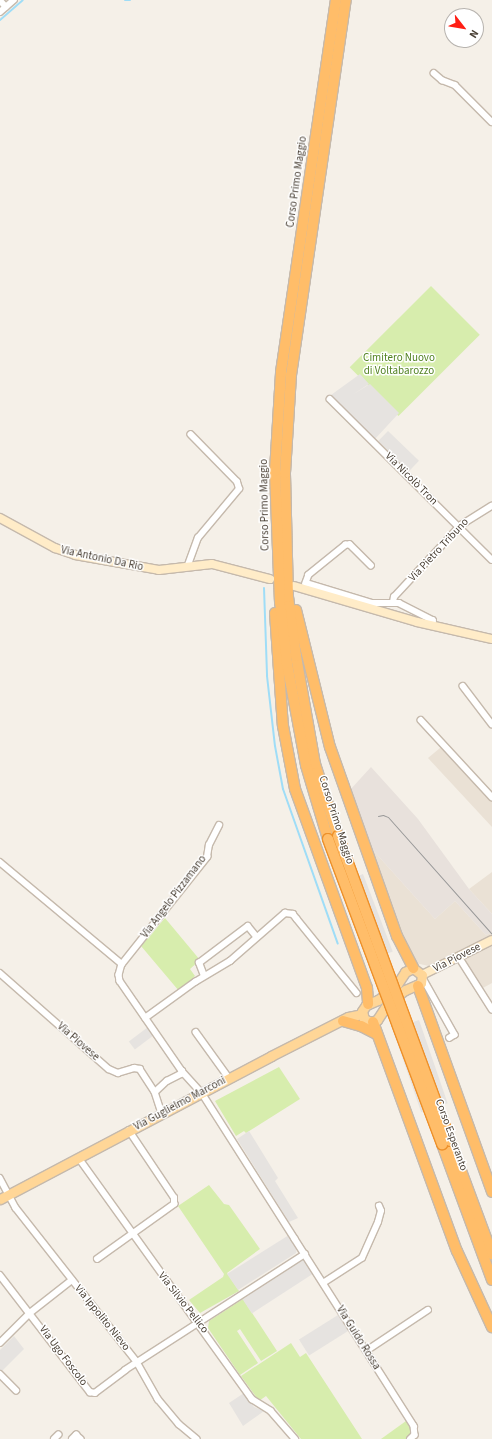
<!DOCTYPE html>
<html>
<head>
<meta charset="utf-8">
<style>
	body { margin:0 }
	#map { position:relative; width:492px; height:1439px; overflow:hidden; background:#f5f0e8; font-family:"Source Sans 3",sans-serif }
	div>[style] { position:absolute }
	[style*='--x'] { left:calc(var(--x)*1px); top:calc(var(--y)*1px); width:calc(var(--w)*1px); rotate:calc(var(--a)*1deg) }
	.residential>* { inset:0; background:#eae1d5 }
	.industrial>* { inset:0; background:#e8e1dc }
	.green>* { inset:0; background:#d7edad; transform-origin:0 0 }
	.parking>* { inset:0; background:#e6e3e0; transform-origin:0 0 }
	.stream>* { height:2px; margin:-1px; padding:0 1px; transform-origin:1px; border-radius:1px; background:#9fddf7 }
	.roads { filter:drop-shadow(1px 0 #c5b9ac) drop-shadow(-1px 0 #c5b9ac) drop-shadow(0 1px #c5b9ac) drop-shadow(0 -1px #c5b9ac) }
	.street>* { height:5.5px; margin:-2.75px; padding:0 2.75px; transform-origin:2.75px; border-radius:2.75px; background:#fff }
	.secondary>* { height:8px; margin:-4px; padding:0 4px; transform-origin:4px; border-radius:4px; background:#ffecc8 }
	.primary>* { height:9px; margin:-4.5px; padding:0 4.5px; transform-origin:4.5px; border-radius:4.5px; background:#ffd697 }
	.highway>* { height:10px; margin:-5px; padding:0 5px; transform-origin:5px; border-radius:5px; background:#ffbd69 }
	.tram>* { height:1px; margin:-0.5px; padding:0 0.5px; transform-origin:0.5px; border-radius:0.5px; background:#989898 }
	.bridges { filter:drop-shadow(1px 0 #ed902a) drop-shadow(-1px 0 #ed902a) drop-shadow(0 1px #ed902a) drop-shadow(0 -1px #ed902a) }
	.highway-bridge>* { height:10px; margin:-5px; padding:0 5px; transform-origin:5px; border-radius:5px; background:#ffbd69 }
	span { translate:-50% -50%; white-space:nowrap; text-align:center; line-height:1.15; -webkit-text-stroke:3px #fff; paint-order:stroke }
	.street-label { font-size:11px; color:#4a4035 }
	.park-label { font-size:11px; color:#518222 }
	.north { position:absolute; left:444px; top:8px; width:40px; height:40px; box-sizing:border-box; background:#fff; border:1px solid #b7b3ae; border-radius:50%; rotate:121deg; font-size:11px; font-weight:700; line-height:16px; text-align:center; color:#4a4035 }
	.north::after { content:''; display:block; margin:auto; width:14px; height:18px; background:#ff1f15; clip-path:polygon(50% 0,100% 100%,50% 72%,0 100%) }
</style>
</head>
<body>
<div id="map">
	<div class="residential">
		<i style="clip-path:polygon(446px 743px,492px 793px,492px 827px,428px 758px)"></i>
		<i style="clip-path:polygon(371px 848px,435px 919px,455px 901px,486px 935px,492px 932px,492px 983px,481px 989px,460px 953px,433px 967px,411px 962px)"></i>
		<i style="clip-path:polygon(492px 872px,492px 914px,469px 889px)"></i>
	</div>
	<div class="industrial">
		<i style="clip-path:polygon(371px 767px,418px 819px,469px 889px,492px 914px,492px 932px,486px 935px,455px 901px,435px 919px,371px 848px,350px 790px)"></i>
	</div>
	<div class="green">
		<i style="left:431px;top:286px;width:69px;height:115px;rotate:45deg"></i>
		<i style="clip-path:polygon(165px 918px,200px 960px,190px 969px,195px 976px,179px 991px,141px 946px)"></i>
		<i style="clip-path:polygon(279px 1067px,300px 1099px,246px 1133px,244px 1131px,236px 1136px,215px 1101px)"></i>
		<i style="clip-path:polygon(209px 1185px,224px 1204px,229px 1205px,260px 1249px,227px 1273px,239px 1291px,200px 1313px,189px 1300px,223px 1277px,224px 1274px,178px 1206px)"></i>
		<i style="clip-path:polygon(243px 1299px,277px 1351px,261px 1361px,240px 1329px,237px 1331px,258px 1363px,240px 1375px,208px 1328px,209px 1321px)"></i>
		<i style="clip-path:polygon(291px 1343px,300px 1357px,306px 1353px,362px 1439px,301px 1439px,266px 1396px,259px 1401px,241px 1376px)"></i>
		<i style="clip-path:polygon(406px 1421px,413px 1430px,412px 1435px,406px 1439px,381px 1439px)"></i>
	</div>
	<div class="parking">
		<i style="clip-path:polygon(360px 374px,369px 384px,352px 395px,370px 384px,399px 413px,375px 439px,331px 395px)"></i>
		<i style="left:388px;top:431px;width:43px;height:14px;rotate:44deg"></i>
		<i style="left:363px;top:874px;width:83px;height:25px;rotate:69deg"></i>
		<i style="left:419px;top:1020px;width:88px;height:28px;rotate:71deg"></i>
		<i style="left:148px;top:1027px;width:10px;height:24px;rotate:53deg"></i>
		<i style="clip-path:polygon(249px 1131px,278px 1178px,275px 1181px,298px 1218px,289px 1222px,237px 1139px)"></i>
		<i style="clip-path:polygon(289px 1235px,297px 1247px,296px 1253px,238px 1290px,227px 1274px)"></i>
		<i style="left:303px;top:1260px;width:17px;height:72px;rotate:57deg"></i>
		<i style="left:338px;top:1315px;width:19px;height:46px;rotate:58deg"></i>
		<i style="clip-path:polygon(14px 1336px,24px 1349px,0 1373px,0 1350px)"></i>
		<i style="clip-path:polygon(244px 1393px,254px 1407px,264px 1411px,243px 1426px,229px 1403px)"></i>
	</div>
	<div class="stream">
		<i style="--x:125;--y:0;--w:5;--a:0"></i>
		<i style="--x:0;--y:20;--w:30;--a:-41"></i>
		<i style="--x:264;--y:588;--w:88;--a:88"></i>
		<i style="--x:267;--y:676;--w:70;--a:83.5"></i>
		<i style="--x:275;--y:746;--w:44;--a:79.5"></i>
		<i style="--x:283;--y:789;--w:164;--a:70.5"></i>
	</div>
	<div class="roads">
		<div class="street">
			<i style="--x:0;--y:0;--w:9;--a:49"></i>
			<i style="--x:0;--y:12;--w:18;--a:-41"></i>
			<i style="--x:434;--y:73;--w:11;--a:41"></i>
			<i style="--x:442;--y:80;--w:14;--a:21"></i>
			<i style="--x:455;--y:85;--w:52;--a:45"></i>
			<i style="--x:330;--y:399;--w:228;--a:44.8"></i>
			<i style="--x:188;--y:565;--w:29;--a:-70"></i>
			<i style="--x:198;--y:538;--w:64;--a:-50.1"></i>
			<i style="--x:239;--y:489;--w:7;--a:-106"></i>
			<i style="--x:237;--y:482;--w:66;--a:-134.4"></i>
			<i style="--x:371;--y:566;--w:30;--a:-135"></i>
			<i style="--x:350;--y:545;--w:4;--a:180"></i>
			<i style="--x:346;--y:545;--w:48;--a:141"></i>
			<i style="--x:309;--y:575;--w:9;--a:111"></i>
			<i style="--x:306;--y:583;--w:69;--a:16.9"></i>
			<i style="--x:372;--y:603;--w:27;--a:0"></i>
			<i style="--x:399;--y:603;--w:38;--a:27"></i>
			<i style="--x:433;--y:620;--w:6;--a:81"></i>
			<i style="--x:393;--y:602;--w:5;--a:-79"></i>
			<i style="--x:394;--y:597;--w:98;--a:-47.1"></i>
			<i style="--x:461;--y:525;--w:36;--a:-32"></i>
			<i style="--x:463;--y:686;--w:48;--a:52.7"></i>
			<i style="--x:421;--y:720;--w:105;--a:47.3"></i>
			<i style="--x:0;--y:862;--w:159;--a:39.9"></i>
			<i style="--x:122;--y:964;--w:11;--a:105"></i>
			<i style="--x:119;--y:975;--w:6;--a:81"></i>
			<i style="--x:120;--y:981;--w:109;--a:55.4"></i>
			<i style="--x:182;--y:1071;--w:30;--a:48"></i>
			<i style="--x:202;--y:1093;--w:173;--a:57.5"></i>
			<i style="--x:295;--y:1239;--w:222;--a:57.5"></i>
			<i style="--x:414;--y:1426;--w:9;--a:84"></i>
			<i style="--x:415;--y:1435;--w:6;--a:135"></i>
			<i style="--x:459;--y:957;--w:62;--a:57.6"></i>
			<i style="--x:122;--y:964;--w:137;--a:-51.5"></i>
			<i style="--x:207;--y:857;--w:12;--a:-81"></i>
			<i style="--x:209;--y:845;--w:22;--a:-63"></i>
			<i style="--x:0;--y:973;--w:145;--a:41.4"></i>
			<i style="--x:109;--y:1069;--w:10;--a:24"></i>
			<i style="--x:118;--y:1073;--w:17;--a:-17"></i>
			<i style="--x:134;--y:1068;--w:6;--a:9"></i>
			<i style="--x:140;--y:1069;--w:27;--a:57"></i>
			<i style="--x:155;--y:1092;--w:23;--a:72"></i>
			<i style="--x:204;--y:976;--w:14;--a:-111"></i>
			<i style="--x:199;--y:963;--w:61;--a:-37.1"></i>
			<i style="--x:248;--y:926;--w:14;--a:51"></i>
			<i style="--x:423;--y:978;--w:65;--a:60.7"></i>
			<i style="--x:455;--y:1035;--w:6;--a:149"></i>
			<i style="--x:145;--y:1018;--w:62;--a:-35.8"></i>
			<i style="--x:195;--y:982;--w:41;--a:-31"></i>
			<i style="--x:230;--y:961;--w:73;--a:-41.1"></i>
			<i style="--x:285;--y:913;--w:8;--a:7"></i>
			<i style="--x:293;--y:914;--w:6;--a:51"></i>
			<i style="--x:297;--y:919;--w:95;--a:51"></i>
			<i style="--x:196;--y:1032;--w:57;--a:54.3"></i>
			<i style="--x:155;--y:1092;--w:16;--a:-43"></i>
			<i style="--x:167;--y:1081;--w:16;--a:-27"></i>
			<i style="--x:181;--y:1074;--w:3;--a:-72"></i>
			<i style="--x:79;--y:1158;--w:297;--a:54.3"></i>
			<i style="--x:252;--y:1399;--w:22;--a:32"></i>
			<i style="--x:271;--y:1411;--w:37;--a:49"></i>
			<i style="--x:0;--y:1178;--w:34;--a:62"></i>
			<i style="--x:16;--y:1208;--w:196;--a:51.8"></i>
			<i style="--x:137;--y:1362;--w:43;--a:60.4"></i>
			<i style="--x:158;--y:1399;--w:33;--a:50"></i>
			<i style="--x:179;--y:1424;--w:23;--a:40"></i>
			<i style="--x:97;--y:1259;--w:95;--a:-35.5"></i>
			<i style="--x:174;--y:1204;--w:6;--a:-90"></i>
			<i style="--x:174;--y:1198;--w:81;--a:-123.9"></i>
			<i style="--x:0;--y:1275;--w:148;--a:52.4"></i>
			<i style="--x:90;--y:1392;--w:5;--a:11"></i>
			<i style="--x:95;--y:1393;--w:38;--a:-37"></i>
			<i style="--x:125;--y:1370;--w:214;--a:-32.8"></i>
			<i style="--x:323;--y:1283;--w:46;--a:-32.7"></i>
			<i style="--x:362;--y:1258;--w:39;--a:-66"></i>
			<i style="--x:378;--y:1222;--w:11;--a:-75"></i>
			<i style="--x:381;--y:1211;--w:5;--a:-112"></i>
			<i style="--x:0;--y:1343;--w:42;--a:-45"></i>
			<i style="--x:30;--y:1313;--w:53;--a:-38.2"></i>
			<i style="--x:366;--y:1351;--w:74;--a:-33.5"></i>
			<i style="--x:0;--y:1374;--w:23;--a:45"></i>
			<i style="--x:54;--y:1439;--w:6;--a:-45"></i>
			<i style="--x:72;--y:1439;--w:6;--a:-45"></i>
			<i style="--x:76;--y:1435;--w:6;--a:39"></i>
		</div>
		<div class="secondary">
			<i style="--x:0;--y:518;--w:63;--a:28.6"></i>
			<i style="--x:55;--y:548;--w:21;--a:19"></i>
			<i style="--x:75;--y:555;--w:85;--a:10.1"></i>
			<i style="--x:159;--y:570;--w:53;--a:-6.5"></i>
			<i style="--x:212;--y:564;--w:60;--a:14.5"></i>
			<i style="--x:294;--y:586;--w:128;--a:16.3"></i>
			<i style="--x:417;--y:622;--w:77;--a:12.8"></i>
			<i style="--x:422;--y:975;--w:78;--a:-26.6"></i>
		</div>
		<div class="primary">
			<i style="--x:413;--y:968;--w:11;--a:38"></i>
			<i style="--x:422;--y:975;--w:8;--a:97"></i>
			<i style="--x:421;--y:983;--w:17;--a:156"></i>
			<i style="--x:405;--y:990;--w:21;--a:143"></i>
			<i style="--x:388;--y:1003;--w:20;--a:123"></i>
			<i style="--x:377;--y:1020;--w:7;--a:164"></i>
			<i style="--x:370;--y:1022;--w:7;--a:-153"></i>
			<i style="--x:364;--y:1019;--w:8;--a:-104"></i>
			<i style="--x:362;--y:1011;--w:7;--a:-56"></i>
			<i style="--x:366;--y:1005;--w:13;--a:-23"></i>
			<i style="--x:378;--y:1000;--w:23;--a:-38"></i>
			<i style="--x:396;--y:986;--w:17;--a:-57"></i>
			<i style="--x:405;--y:972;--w:9;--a:-27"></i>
			<i style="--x:0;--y:1199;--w:306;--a:-27.8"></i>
			<i style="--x:271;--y:1056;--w:86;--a:-26.9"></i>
			<i style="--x:348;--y:1017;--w:14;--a:-12"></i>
		</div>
		<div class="highway">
			<i style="--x:296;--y:610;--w:141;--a:76.1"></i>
			<i style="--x:330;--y:747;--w:201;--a:70.5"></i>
			<i style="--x:397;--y:936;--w:36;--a:63"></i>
			<i style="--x:275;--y:613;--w:113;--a:86"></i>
			<i style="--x:283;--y:726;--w:64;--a:79.2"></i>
			<i style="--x:295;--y:789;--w:212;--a:70.1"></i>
			<i style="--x:367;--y:988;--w:16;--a:86"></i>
			<i style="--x:338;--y:836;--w:76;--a:-107.7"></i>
			<i style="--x:315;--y:764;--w:110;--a:-100"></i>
			<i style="--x:296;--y:656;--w:60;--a:-97.7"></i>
			<i style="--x:288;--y:597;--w:124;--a:-91.4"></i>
			<i style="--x:285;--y:473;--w:98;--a:-86.5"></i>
			<i style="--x:291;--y:375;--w:379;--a:-81.7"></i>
			<i style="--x:328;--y:839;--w:77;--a:-106.6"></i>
			<i style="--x:306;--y:765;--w:104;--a:-100.6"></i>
			<i style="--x:287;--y:663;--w:61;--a:-96.5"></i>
			<i style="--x:280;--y:602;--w:131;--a:-92.2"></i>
			<i style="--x:275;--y:471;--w:99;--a:-86.5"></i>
			<i style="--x:281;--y:372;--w:376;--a:-81.6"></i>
			<i style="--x:418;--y:986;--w:219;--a:70.2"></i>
			<i style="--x:343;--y:1021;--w:19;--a:16"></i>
			<i style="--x:361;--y:1026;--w:18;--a:27"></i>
			<i style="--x:373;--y:1022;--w:244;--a:69.9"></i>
			<i style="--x:457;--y:1251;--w:84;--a:65.3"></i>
			<i style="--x:450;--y:1141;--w:121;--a:69.6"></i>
			<i style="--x:442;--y:1144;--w:145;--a:69.8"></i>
		</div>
	</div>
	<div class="tram">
		<i style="--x:378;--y:816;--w:5;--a:-11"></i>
		<i style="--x:383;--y:815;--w:5;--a:22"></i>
		<i style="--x:388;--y:817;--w:157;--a:48.4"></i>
	</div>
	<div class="bridges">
		<div class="highway-bridge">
			<i style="--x:338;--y:836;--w:325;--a:69.8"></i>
			<i style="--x:328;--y:839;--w:326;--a:69.5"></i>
		</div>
	</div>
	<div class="street-label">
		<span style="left:297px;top:182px;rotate:-82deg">Corso Primo Maggio</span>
		<span style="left:411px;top:479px;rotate:45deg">Via Nicolò Tron</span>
		<span style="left:265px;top:505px;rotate:-91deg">Corso Primo Maggio</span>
		<span style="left:439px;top:550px;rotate:-47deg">Via Pietro Tribuno</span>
		<span style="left:102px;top:559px;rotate:12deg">Via Antonio Da Rio</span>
		<span style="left:336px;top:820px;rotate:72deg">Corso Primo Maggio</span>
		<span style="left:174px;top:897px;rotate:-53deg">Via Angelo Pizzamano</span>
		<span style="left:457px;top:958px;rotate:-27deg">Via Piovese</span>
		<span style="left:78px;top:1042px;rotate:41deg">Via Piovese</span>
		<span style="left:180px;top:1104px;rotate:-28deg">Via Guglielmo Marconi</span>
		<span style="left:451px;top:1135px;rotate:70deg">Corso Esperanto</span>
		<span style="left:183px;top:1303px;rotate:52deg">Via Silvio Pellico</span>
		<span style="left:102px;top:1318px;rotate:51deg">Via Ippolito Nievo</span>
		<span style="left:358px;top:1338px;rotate:58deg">Via Guido Rossa</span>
		<span style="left:63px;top:1356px;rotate:53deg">Via Ugo Foscolo</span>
	</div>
	<div class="park-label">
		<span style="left:399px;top:365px">Cimitero Nuovo<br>di Voltabarozzo</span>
	</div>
	<div class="north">N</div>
</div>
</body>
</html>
